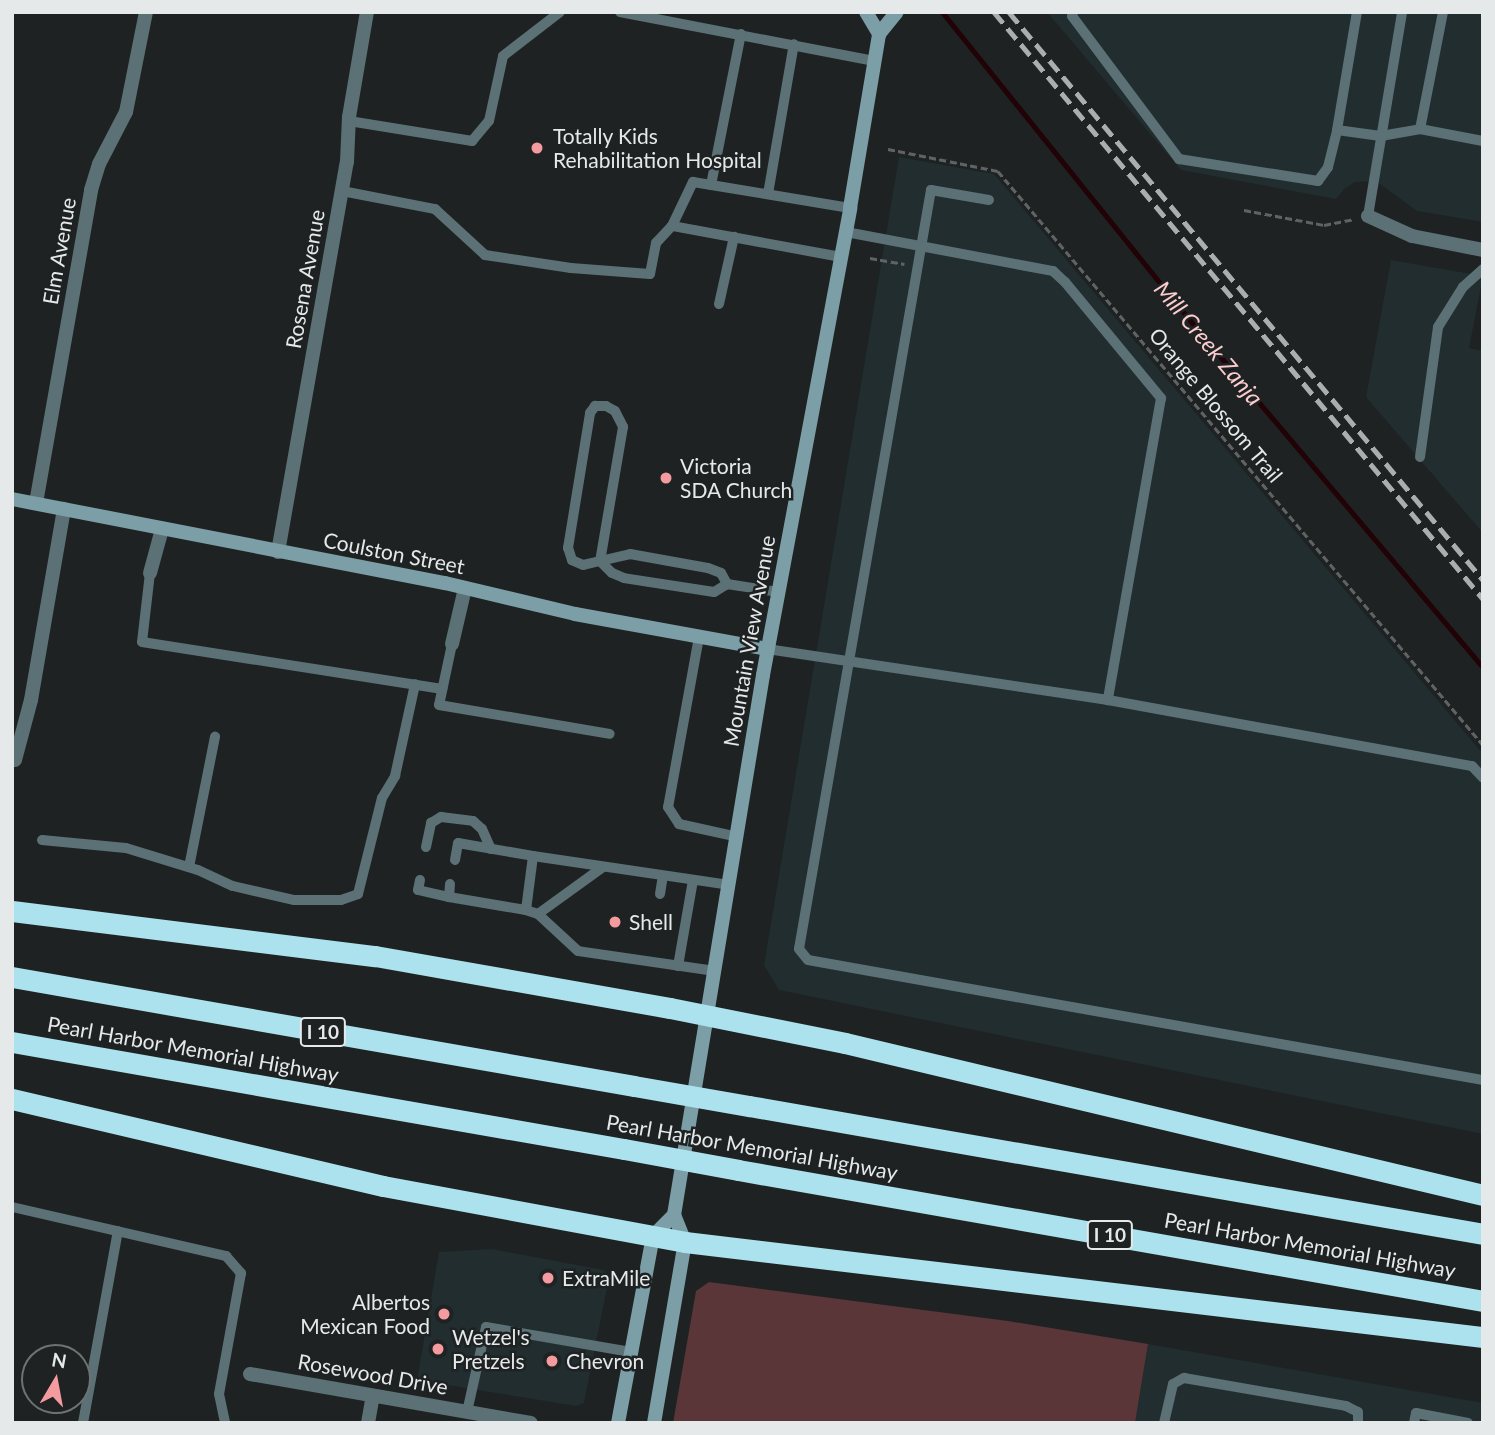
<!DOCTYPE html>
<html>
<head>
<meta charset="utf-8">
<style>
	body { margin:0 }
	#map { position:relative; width:1495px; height:1435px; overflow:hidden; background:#1e2223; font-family:Lato,sans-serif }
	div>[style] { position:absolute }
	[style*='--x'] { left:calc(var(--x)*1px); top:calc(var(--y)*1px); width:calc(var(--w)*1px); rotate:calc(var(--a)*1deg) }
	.built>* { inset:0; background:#212d2f }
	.green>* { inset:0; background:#5a3638 }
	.stream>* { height:5px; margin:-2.5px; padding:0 2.5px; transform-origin:2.5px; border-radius:2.5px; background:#210206 }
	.path>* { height:2.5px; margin-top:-1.25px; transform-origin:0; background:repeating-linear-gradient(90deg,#5f6364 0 7px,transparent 0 10.5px) }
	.lane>* { height:10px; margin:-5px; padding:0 5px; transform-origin:5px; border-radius:5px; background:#5b7175 }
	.street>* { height:14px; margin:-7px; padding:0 7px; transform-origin:7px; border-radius:7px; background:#5b7175 }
	.secondary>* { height:14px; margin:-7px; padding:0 7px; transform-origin:7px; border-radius:7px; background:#7c9ea6 }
	.highway>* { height:21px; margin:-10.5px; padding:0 10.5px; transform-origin:10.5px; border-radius:10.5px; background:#abe2ed }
	.rail>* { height:5px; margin-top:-2.5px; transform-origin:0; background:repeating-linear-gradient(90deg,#abaeaf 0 14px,transparent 0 21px) }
	.highway-bridge>* { height:21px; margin:-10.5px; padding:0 10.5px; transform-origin:10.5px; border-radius:10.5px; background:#abe2ed }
	.dots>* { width:19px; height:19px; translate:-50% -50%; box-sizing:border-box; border:4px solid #1e2223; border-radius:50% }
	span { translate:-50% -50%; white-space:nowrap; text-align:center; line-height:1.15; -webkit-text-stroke:5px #1e2223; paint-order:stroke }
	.shield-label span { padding:2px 5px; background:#1e2223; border:2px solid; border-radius:5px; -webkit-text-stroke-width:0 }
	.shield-label { font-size:19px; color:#e6e9ea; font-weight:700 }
	.poi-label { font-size:21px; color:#e6e9ea }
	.left { translate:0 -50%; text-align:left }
	.right { translate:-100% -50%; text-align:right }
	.street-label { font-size:21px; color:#e6e9ea }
	.water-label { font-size:23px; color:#fccdce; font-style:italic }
	.frame { position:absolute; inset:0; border:14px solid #e6e9ea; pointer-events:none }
	.north { position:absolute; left:21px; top:1344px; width:70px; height:70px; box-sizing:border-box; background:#1e2223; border:2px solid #6e7273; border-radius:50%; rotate:10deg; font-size:19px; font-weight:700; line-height:28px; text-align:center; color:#e6e9ea }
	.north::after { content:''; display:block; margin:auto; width:24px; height:32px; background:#f49b9f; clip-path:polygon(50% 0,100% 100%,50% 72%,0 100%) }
</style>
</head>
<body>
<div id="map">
	<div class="built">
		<i style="clip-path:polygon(1047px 12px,1483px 12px,1483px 222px,1417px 211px,1376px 181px,1355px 182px,1344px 189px,1336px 199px,1181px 170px)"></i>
		<i style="clip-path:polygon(899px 157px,994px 174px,1483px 754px,1483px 1134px,779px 990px,764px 965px)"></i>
		<i style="clip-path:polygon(1391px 260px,1483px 276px,1469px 348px,1483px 351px,1483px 533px,1366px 397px)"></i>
		<i style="clip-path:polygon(492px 1249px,604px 1270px,609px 1278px,584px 1403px,576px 1406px,417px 1380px,439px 1252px)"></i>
		<i style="clip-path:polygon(1148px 1344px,1483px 1403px,1483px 1423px,1135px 1423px)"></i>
	</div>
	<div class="green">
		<i style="clip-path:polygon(709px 1282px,1008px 1321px,1148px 1344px,1135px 1423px,673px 1423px,696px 1291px)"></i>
	</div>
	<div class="stream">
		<i style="--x:942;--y:12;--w:405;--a:51.2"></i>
		<i style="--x:1196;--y:328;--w:445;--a:49.8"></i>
	</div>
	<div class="path">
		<i style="--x:888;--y:149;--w:112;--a:11.3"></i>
		<i style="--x:998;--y:171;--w:751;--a:49.8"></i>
		<i style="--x:1244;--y:210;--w:81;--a:10.6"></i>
		<i style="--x:1324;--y:225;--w:31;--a:-11"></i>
		<i style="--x:870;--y:258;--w:35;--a:10"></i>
	</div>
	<div class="lane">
		<i style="--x:620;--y:12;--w:259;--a:10.9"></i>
		<i style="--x:1073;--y:12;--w:4;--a:104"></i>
		<i style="--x:1072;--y:16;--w:179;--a:53.2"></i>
		<i style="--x:1179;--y:159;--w:141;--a:9"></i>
		<i style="--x:1318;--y:181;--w:17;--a:-54"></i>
		<i style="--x:1328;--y:167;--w:38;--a:-76"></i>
		<i style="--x:1337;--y:130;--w:120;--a:-80.4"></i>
		<i style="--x:1443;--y:12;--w:119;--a:101.1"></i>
		<i style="--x:1420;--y:129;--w:64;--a:10.8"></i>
		<i style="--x:349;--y:121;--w:125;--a:9.2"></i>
		<i style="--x:472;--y:141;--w:26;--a:-50"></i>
		<i style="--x:489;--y:121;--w:66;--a:-77.8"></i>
		<i style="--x:503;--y:56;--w:72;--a:-37.7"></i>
		<i style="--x:1337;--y:130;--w:44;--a:7.8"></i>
		<i style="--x:1381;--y:136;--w:40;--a:-10"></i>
		<i style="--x:711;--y:185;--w:154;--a:-78.8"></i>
		<i style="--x:342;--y:191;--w:95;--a:11"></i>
		<i style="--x:435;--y:209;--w:68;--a:42.6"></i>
		<i style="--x:485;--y:255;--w:87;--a:8.6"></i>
		<i style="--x:571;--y:268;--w:79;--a:4.3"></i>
		<i style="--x:650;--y:274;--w:32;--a:-79"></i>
		<i style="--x:656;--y:243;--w:23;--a:-47"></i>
		<i style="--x:768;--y:194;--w:152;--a:-80.2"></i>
		<i style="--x:989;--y:200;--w:59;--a:-170.2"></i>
		<i style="--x:931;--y:190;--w:770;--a:99.87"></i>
		<i style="--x:799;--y:949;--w:14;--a:51"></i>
		<i style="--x:808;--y:960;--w:686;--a:10.08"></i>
		<i style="--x:1368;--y:216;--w:207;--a:-80.5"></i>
		<i style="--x:846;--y:232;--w:211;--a:10.7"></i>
		<i style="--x:1053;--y:271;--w:16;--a:43"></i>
		<i style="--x:1065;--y:282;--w:151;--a:50.4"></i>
		<i style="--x:1161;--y:398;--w:307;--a:100"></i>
		<i style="--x:1108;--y:700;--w:370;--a:10.3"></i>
		<i style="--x:1472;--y:766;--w:16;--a:47"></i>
		<i style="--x:841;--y:257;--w:172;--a:-169.6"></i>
		<i style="--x:672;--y:226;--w:49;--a:-64.5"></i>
		<i style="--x:693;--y:182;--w:159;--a:9.4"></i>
		<i style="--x:719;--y:304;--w:69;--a:-77.4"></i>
		<i style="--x:595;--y:406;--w:11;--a:0"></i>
		<i style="--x:606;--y:406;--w:10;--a:29"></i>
		<i style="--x:615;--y:411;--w:18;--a:63"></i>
		<i style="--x:623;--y:427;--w:136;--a:99.7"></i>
		<i style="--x:600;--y:561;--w:17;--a:167"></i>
		<i style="--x:583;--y:565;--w:12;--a:-156"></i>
		<i style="--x:572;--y:560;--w:13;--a:-108"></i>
		<i style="--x:568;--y:548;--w:137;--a:-80.7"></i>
		<i style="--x:590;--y:413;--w:9;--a:-54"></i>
		<i style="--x:1420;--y:457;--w:131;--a:-82.1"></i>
		<i style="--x:1438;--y:327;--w:47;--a:-58"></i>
		<i style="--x:1463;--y:287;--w:27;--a:-42"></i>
		<i style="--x:630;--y:554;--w:79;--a:10.2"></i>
		<i style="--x:708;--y:568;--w:14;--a:21"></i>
		<i style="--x:721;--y:573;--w:13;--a:61"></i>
		<i style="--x:727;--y:584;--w:15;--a:148"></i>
		<i style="--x:714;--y:592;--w:91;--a:-171.2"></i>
		<i style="--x:624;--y:578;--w:13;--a:-157"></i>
		<i style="--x:612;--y:573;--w:17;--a:-135"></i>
		<i style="--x:600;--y:561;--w:31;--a:-13"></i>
		<i style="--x:150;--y:573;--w:69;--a:96.6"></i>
		<i style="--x:142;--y:642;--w:304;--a:8.9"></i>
		<i style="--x:727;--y:584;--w:52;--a:8.9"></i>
		<i style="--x:699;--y:637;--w:173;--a:100.3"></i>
		<i style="--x:668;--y:807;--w:20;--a:57"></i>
		<i style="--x:679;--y:824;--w:60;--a:12.4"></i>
		<i style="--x:452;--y:644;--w:62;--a:102"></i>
		<i style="--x:439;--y:705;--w:173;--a:9.6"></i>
		<i style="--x:767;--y:649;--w:345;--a:8.5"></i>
		<i style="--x:42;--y:840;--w:84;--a:5.4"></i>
		<i style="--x:126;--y:848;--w:75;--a:17"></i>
		<i style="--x:198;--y:870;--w:38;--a:25"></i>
		<i style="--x:233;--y:886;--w:63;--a:12.9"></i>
		<i style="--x:294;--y:900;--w:47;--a:0"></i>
		<i style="--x:341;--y:900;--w:18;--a:-19"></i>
		<i style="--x:358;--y:894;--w:99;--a:-76"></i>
		<i style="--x:382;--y:798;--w:26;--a:-59"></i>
		<i style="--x:395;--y:776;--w:94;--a:-77.7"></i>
		<i style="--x:426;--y:847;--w:25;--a:-78"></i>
		<i style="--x:431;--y:823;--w:12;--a:-31"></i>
		<i style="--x:441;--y:817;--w:32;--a:7"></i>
		<i style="--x:473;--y:821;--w:12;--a:42"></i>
		<i style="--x:482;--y:829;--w:22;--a:66"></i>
		<i style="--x:455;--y:860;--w:17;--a:-80"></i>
		<i style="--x:458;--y:843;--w:76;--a:9.8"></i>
		<i style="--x:189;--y:867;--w:133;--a:-78.7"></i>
		<i style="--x:420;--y:880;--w:10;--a:101"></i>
		<i style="--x:418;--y:890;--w:32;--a:13"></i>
		<i style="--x:450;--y:884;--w:13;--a:94"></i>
		<i style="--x:449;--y:897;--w:78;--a:9.6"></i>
		<i style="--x:660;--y:894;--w:18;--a:-81"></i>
		<i style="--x:538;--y:914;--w:80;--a:-35.9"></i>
		<i style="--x:678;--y:966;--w:87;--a:-80.1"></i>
		<i style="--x:715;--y:971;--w:138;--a:-171.7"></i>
		<i style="--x:578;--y:951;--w:54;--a:-137.2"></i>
		<i style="--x:538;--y:914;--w:13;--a:-162"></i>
		<i style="--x:526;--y:910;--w:54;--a:-82.6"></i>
		<i style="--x:533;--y:856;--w:198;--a:8.4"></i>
		<i style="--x:12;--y:1207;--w:220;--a:12.9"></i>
		<i style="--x:226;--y:1256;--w:23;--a:49"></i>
		<i style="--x:241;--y:1273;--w:123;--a:100.3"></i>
		<i style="--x:219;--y:1394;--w:30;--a:78"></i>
		<i style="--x:467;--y:1412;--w:87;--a:-77.4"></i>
		<i style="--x:486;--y:1327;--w:147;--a:9.8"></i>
		<i style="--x:83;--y:1423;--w:195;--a:-79.7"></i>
		<i style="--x:1164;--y:1423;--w:40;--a:-77"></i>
		<i style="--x:1173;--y:1384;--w:13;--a:-29"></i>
		<i style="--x:1184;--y:1378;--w:164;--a:9.8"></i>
		<i style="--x:1346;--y:1406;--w:13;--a:27"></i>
		<i style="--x:1358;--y:1412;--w:11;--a:90"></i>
		<i style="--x:1414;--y:1423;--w:10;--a:-79"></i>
		<i style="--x:1416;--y:1413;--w:53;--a:10.9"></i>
	</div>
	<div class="street">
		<i style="--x:1368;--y:216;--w:48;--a:24.4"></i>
		<i style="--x:1412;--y:236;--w:72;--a:11.2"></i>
		<i style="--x:36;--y:503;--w:318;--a:-80"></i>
		<i style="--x:91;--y:190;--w:27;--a:-73"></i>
		<i style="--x:99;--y:164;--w:59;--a:-62.6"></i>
		<i style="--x:126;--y:112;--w:102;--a:-78.7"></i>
		<i style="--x:278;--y:552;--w:396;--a:-80"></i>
		<i style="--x:347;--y:162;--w:45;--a:-87.5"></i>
		<i style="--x:349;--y:117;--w:107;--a:-80.3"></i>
		<i style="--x:150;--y:573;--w:46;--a:-74.7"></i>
		<i style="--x:452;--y:644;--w:57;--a:-76.9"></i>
		<i style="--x:15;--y:760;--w:62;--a:-75.1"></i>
		<i style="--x:31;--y:700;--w:194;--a:-80.2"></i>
		<i style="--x:250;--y:1374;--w:285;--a:9.9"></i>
		<i style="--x:368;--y:1423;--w:27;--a:-80"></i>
	</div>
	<div class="secondary">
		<i style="--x:866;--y:12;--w:26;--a:59"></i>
		<i style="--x:12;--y:499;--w:441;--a:11"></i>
		<i style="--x:445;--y:583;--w:134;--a:13.4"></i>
		<i style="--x:575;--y:614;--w:195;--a:10.3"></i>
		<i style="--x:618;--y:1423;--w:190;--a:-79.4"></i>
		<i style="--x:653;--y:1236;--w:30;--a:-45"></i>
		<i style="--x:654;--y:1423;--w:184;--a:-80.3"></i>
		<i style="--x:685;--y:1242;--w:29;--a:-112"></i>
		<i style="--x:674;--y:1215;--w:547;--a:-80.64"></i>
		<i style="--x:763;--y:675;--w:475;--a:-79.4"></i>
		<i style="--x:850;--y:208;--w:176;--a:-80.5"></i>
		<i style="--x:879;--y:34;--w:28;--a:-51"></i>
	</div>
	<div class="highway">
		<i style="--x:12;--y:911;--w:366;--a:7.1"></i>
		<i style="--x:375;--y:956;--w:300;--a:10"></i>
		<i style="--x:670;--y:1008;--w:178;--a:11.3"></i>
		<i style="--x:845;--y:1043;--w:656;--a:13.4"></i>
		<i style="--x:12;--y:977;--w:631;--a:9.94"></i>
		<i style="--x:12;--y:1042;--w:621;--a:9.92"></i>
		<i style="--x:12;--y:1099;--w:381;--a:13.2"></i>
		<i style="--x:383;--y:1186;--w:307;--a:10.5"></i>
		<i style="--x:685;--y:1242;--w:804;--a:6.79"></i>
		<i style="--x:749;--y:1106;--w:745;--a:9.89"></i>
		<i style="--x:738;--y:1170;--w:756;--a:9.97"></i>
	</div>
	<div class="rail">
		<i style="--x:994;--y:12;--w:764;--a:50.2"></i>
		<i style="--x:1009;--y:12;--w:740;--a:50.15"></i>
	</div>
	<div class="highway-bridge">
		<i style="--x:634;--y:1086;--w:117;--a:9.9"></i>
		<i style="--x:624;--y:1149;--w:116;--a:10.4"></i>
	</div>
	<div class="dots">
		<i style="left:537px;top:148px;background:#f49b9f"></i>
		<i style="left:666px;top:478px;background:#f49b9f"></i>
		<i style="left:615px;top:922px;background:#f49b9f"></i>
		<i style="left:548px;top:1278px;background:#f49b9f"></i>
		<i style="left:444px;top:1314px;background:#f49b9f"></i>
		<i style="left:438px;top:1349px;background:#f49b9f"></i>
		<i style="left:552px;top:1361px;background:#f49b9f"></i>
	</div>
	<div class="shield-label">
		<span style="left:323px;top:1032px">I 10</span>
		<span style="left:1110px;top:1235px">I 10</span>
	</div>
	<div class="poi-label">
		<span class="left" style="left:553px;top:148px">Totally Kids<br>Rehabilitation Hospital</span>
		<span class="left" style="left:680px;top:478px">Victoria<br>SDA Church</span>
		<span class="left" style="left:629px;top:922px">Shell</span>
		<span class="left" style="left:562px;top:1278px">ExtraMile</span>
		<span class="right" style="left:430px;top:1314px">Albertos<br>Mexican Food</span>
		<span class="left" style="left:452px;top:1349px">Wetzel's<br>Pretzels</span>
		<span class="left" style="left:566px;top:1361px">Chevron</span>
	</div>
	<div class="street-label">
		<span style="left:59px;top:251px;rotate:-80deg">Elm Avenue</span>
		<span style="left:305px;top:279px;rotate:-80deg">Rosena Avenue</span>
		<span style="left:1216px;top:405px;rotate:50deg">Orange Blossom Trail</span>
		<span style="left:394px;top:553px;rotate:11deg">Coulston Street</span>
		<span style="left:749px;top:641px;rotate:-80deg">Mountain View Avenue</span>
		<span style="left:193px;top:1049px;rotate:10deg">Pearl Harbor Memorial Highway</span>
		<span style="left:752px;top:1147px;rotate:10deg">Pearl Harbor Memorial Highway</span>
		<span style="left:1310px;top:1245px;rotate:10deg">Pearl Harbor Memorial Highway</span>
		<span style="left:373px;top:1374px;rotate:10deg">Rosewood Drive</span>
	</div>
	<div class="water-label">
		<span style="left:1209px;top:343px;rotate:50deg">Mill Creek Zanja</span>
	</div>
	<div class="frame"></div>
	<div class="north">N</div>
</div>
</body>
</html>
